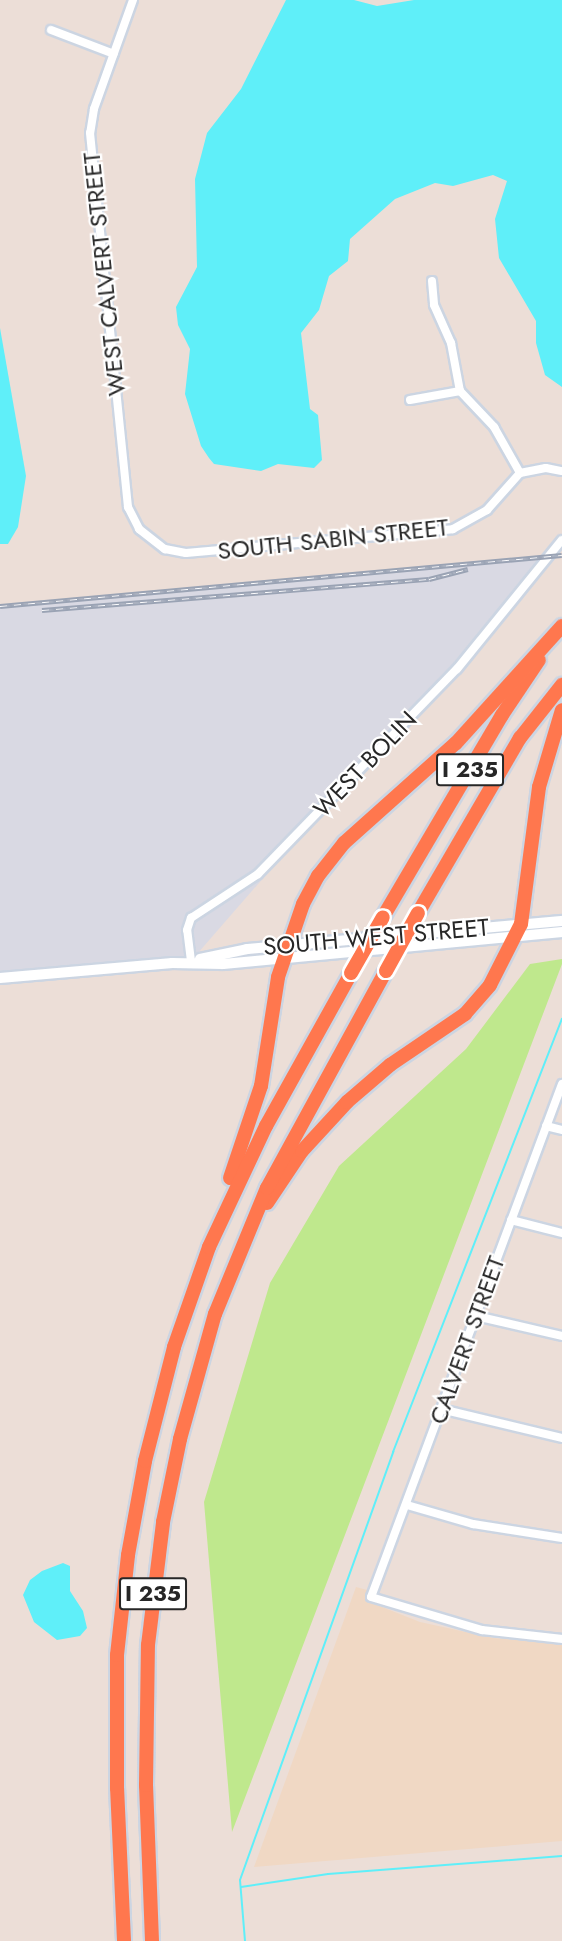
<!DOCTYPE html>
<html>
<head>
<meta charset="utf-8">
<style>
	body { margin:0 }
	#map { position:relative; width:562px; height:1941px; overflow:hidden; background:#ecded7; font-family:Jost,sans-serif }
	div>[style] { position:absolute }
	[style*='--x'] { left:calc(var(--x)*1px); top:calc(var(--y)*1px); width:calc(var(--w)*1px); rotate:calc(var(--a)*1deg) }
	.industrial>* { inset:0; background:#d9d9e3 }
	.education>* { inset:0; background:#f0d8c4 }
	.green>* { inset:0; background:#bfe88d }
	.water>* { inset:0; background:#5feff9 }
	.stream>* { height:2px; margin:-1px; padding:0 1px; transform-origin:1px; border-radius:1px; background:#5feff9 }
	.roads { filter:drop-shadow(2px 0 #ccd5e2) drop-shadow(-2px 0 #ccd5e2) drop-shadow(0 2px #ccd5e2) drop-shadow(0 -2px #ccd5e2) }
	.street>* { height:8px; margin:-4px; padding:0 4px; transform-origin:4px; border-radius:4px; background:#fff }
	.secondary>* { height:10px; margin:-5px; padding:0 5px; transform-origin:5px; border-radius:5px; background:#fff }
	.highway>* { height:14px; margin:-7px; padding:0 7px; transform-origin:7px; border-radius:7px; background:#ff774e }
	.rail>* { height:4.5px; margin-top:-2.25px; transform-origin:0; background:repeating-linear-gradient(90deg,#fff 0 7px,#9aa3b4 0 14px); box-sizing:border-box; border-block:2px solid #9aa3b4 }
	.bridges { filter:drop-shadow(2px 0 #fff) drop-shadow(-2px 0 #fff) drop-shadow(0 2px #fff) drop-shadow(0 -2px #fff) }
	.highway-bridge>* { height:14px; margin:-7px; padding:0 7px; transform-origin:7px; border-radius:7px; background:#ff774e }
	span { translate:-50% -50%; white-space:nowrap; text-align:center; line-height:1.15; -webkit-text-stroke:4.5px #fff; paint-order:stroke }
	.shield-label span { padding:2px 4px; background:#fff; border:2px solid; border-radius:4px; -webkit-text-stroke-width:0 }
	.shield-label { font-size:22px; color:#272727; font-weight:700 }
	.street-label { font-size:24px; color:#272727 }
</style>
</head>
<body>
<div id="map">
	<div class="industrial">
		<i style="clip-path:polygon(557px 555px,346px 783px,191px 961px,0 979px,0 606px)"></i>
	</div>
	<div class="education">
		<i style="clip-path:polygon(356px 1587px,367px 1590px,372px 1603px,420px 1622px,493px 1638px,562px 1644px,562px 1841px,254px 1867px)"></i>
	</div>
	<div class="green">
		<i style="clip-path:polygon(562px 959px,562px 964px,232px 1832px,204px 1502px,270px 1283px,339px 1166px,466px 1049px,530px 964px)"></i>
	</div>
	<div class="water">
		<i style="clip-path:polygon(286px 0,354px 0,377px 6px,414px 0,562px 0,562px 387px,545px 375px,536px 343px,536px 321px,499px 258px,495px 219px,507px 181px,493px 175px,453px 186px,435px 183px,395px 199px,350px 239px,348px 261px,329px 276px,319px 310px,301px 333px,310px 409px,318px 415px,322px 460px,314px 468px,278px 464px,261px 471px,214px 464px,209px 458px,201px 446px,185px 394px,190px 349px,178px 325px,176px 307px,197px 267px,195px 179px,207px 133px,241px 89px)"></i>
		<i style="clip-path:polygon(0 328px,26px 476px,18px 527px,8px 544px,0 544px)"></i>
		<i style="clip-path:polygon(63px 1563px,70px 1566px,70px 1591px,83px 1611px,87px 1628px,80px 1636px,57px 1640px,34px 1622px,23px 1595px,30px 1580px,42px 1571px)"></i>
	</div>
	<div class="stream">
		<i style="--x:241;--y:1887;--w:88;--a:-8.5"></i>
		<i style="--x:328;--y:1874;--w:235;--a:-4.4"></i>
		<i style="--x:245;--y:1941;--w:61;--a:-94.7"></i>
		<i style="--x:240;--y:1880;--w:455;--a:-70.3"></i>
		<i style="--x:393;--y:1452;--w:465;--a:-68.7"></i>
	</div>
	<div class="roads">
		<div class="street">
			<i style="--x:133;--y:0;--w:116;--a:109.7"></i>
			<i style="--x:94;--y:109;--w:24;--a:99"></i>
			<i style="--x:90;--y:133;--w:376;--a:84.2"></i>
			<i style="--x:128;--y:507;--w:25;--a:63"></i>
			<i style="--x:139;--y:529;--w:33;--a:38"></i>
			<i style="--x:165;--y:549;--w:21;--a:11"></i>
			<i style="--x:186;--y:553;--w:268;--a:-5.1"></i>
			<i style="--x:453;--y:529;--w:39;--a:-29"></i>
			<i style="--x:487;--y:510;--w:50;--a:-48.3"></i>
			<i style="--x:520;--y:473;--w:26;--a:-11"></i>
			<i style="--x:546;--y:468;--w:16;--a:11"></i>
			<i style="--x:51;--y:30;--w:67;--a:20.9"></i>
			<i style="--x:432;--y:281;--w:24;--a:85"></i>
			<i style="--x:434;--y:305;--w:42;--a:65.9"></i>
			<i style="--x:451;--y:343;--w:49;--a:79.4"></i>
			<i style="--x:460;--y:391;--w:50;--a:46.6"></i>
			<i style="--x:494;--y:427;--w:53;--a:60.5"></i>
			<i style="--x:410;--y:400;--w:51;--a:-10.2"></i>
			<i style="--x:191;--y:961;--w:31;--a:-97"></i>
			<i style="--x:187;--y:930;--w:13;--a:-72"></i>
			<i style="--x:191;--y:918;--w:80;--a:-33.3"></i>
			<i style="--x:258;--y:874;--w:286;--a:-45.9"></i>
			<i style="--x:457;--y:669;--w:166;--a:-50.9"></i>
			<i style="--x:562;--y:1084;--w:547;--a:110.42"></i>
			<i style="--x:371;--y:1597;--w:116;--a:16.6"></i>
			<i style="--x:482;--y:1630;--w:81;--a:6.4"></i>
			<i style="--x:546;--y:1126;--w:16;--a:14"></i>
			<i style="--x:511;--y:1220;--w:53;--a:14.3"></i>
			<i style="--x:476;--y:1316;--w:88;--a:13.1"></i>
			<i style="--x:441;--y:1409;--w:124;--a:13.5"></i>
			<i style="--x:407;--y:1505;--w:69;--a:16.1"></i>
			<i style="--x:473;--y:1524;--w:90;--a:8.9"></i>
		</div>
		<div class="secondary">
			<i style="--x:200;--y:959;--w:48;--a:-12"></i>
			<i style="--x:247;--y:949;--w:316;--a:-5.1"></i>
			<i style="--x:0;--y:978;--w:173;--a:-5"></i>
			<i style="--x:172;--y:963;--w:51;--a:1.1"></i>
			<i style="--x:223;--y:964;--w:341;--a:-5.4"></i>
		</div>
		<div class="highway">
			<i style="--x:418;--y:913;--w:203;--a:-59.8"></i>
			<i style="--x:520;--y:738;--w:68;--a:-51.6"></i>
			<i style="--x:383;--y:917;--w:234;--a:-59.5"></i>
			<i style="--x:502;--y:715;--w:66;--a:-56.1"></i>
			<i style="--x:230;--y:1178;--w:97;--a:-71.4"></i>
			<i style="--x:261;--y:1086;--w:110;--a:-81.1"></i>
			<i style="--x:278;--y:977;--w:77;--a:-71.1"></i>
			<i style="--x:303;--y:904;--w:32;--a:-62"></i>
			<i style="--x:318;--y:876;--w:42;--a:-51.8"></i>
			<i style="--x:344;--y:843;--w:150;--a:-41.8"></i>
			<i style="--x:456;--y:743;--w:158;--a:-47.8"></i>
			<i style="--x:267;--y:1203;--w:63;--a:-56.1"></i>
			<i style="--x:302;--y:1151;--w:67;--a:-47.4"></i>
			<i style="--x:347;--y:1102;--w:57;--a:-40.7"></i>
			<i style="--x:390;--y:1065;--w:91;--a:-34.2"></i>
			<i style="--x:465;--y:1014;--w:38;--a:-49"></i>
			<i style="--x:490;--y:985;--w:68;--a:-63.1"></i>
			<i style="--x:521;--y:924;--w:138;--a:-82.5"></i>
			<i style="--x:539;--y:787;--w:80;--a:-73.4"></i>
			<i style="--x:124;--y:1941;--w:153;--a:-92.6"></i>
			<i style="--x:117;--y:1788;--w:133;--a:-90"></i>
			<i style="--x:117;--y:1655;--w:101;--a:-83.7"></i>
			<i style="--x:128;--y:1555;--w:96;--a:-79.7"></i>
			<i style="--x:145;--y:1461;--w:118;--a:-75.7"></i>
			<i style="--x:174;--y:1347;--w:106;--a:-70.7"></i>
			<i style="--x:209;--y:1247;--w:134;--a:-64.8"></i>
			<i style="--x:266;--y:1126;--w:175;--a:-60.9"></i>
			<i style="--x:152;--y:1941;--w:156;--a:-92.2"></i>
			<i style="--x:146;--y:1785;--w:140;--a:-89.2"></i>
			<i style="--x:148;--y:1645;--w:124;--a:-83"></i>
			<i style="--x:163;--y:1522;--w:85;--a:-78.4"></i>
			<i style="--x:180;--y:1439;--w:130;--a:-74.4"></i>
			<i style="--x:215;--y:1314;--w:136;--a:-67.6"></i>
			<i style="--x:267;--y:1188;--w:247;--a:-61.3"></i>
		</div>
	</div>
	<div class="rail">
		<i style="--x:0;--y:606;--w:564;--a:-5.19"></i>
		<i style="--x:42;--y:610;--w:388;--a:-4.6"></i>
		<i style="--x:429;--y:579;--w:40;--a:-14.4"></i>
	</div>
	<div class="bridges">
		<div class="highway-bridge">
			<i style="--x:386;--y:971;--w:66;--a:-61.1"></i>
			<i style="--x:351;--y:973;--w:64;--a:-60.3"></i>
		</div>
	</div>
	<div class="shield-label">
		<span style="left:470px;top:770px">I 235</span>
		<span style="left:153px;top:1594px">I 235</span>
	</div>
	<div class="street-label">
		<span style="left:104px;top:274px;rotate:-96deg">WEST CALVERT STREET</span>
		<span style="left:333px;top:539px;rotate:-6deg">SOUTH SABIN STREET</span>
		<span style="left:365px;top:764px;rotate:-46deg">WEST BOLIN</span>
		<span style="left:376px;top:937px;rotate:-5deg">SOUTH WEST STREET</span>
		<span style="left:467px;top:1340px;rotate:-70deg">CALVERT STREET</span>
	</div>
</div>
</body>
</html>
